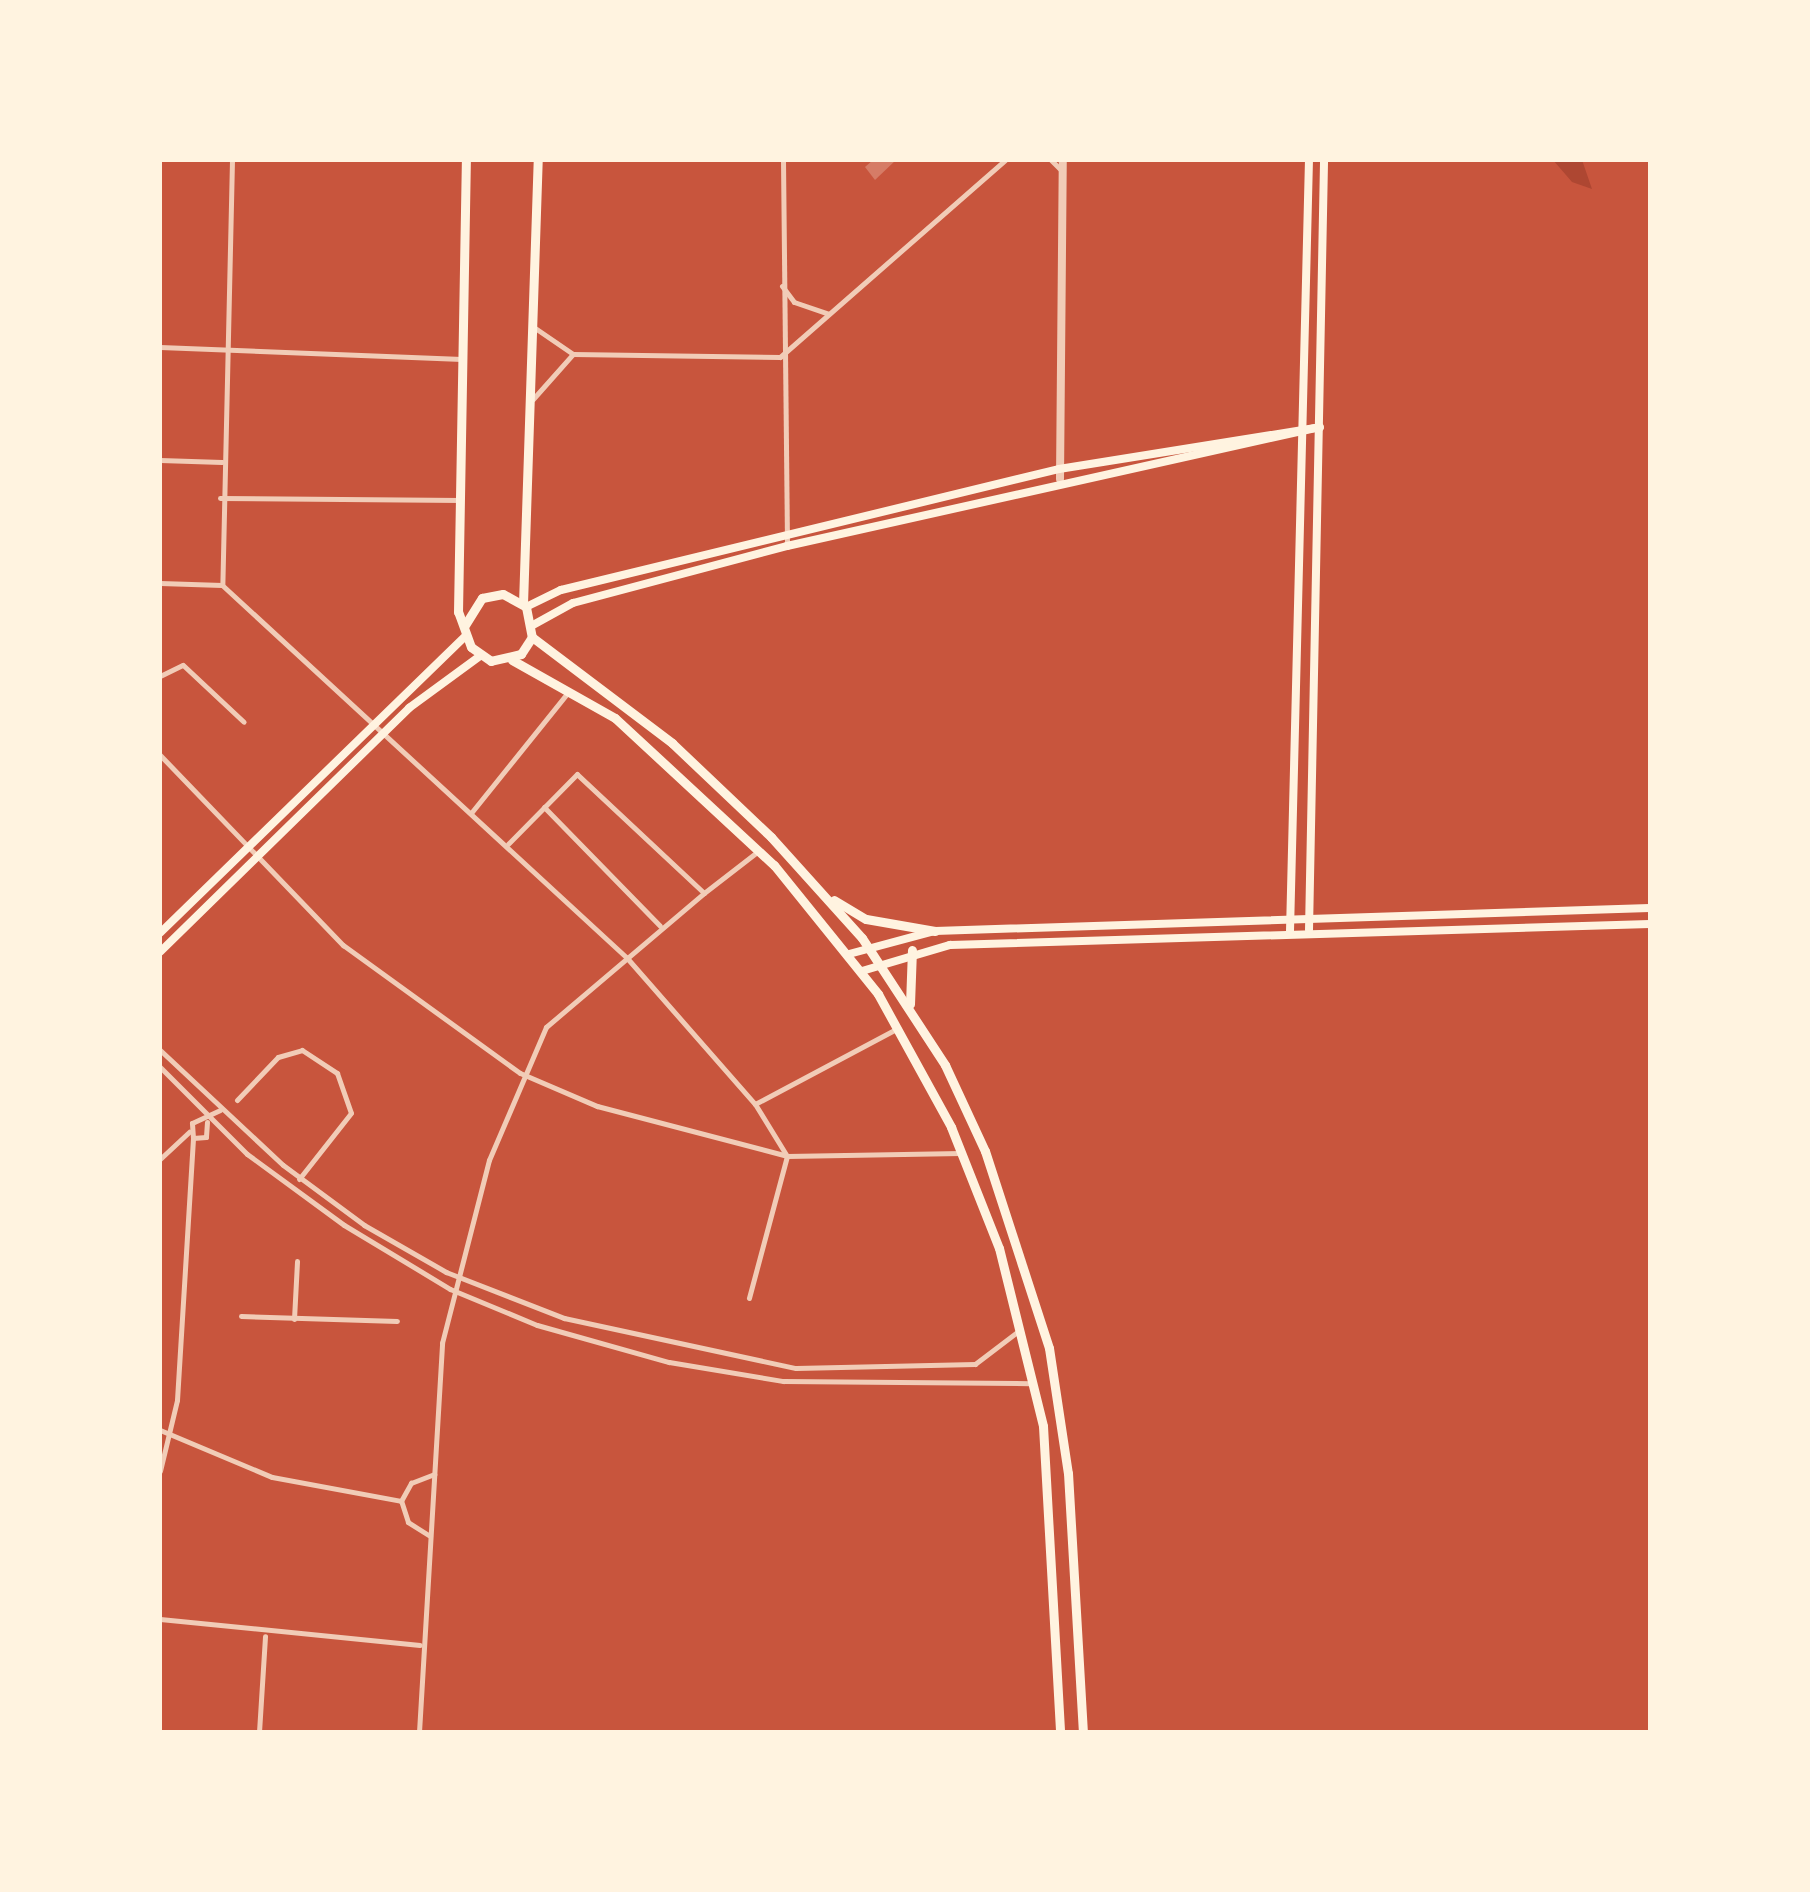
<!DOCTYPE html>
<html>
<head>
<meta charset="utf-8">
<style>
	body { margin:0 }
	#map { position:relative; width:1810px; height:1892px; overflow:hidden; background:#c8553d; font-family:Lato,sans-serif }
	div>[style] { position:absolute }
	[style*='--x'] { left:calc(var(--x)*1px); top:calc(var(--y)*1px); width:calc(var(--w)*1px); rotate:calc(var(--a)*1deg) }
	.green>* { inset:0; background:#ae4732 }
	.building>* { inset:0; background:#d67c66 }
	.minor>* { height:5px; margin:-2.5px; padding:0 2.5px; transform-origin:2.5px; border-radius:2.5px; background:#f1ccb7 }
	.tertiary>* { height:8px; margin:-4px; padding:0 4px; transform-origin:4px; border-radius:4px; background:#f1ccb7 }
	.secondary>* { height:8px; margin:-4px; padding:0 4px; transform-origin:4px; border-radius:4px; background:#fff3e0 }
	.primary>* { height:9px; margin:-4.5px; padding:0 4.5px; transform-origin:4.5px; border-radius:4.5px; background:#fff3e0 }
	span { translate:-50% -50%; white-space:nowrap; text-align:center; line-height:1.15; -webkit-text-stroke:9px #fff3e0; paint-order:stroke }
	.frame { position:absolute; inset:0; border:162px solid #fff3e0; pointer-events:none }
</style>
</head>
<body>
<div id="map">
	<div class="green">
		<i style="clip-path:polygon(1553px 160px,1582px 160px,1592px 189px,1572px 182px)"></i>
	</div>
	<div class="building">
		<i style="clip-path:polygon(873px 160px,896px 160px,875px 180px,865px 167px)"></i>
	</div>
	<div class="minor">
		<i style="--x:232;--y:160;--w:425;--a:91.3"></i>
		<i style="--x:222;--y:585;--w:551;--a:42.64"></i>
		<i style="--x:627;--y:958;--w:194;--a:48.8"></i>
		<i style="--x:755;--y:1104;--w:61;--a:58.4"></i>
		<i style="--x:787;--y:1156;--w:147;--a:105"></i>
		<i style="--x:783;--y:160;--w:386;--a:89.4"></i>
		<i style="--x:1051;--y:160;--w:16;--a:45"></i>
		<i style="--x:782;--y:286;--w:20;--a:53"></i>
		<i style="--x:794;--y:302;--w:36;--a:19"></i>
		<i style="--x:535;--y:328;--w:46;--a:34.4"></i>
		<i style="--x:573;--y:354;--w:207;--a:0.8"></i>
		<i style="--x:780;--y:357;--w:299;--a:-41.2"></i>
		<i style="--x:160;--y:347;--w:302;--a:2.3"></i>
		<i style="--x:533;--y:399;--w:60;--a:-48.4"></i>
		<i style="--x:160;--y:460;--w:62;--a:1.8"></i>
		<i style="--x:220;--y:498;--w:241;--a:0.5"></i>
		<i style="--x:160;--y:583;--w:62;--a:1.8"></i>
		<i style="--x:160;--y:676;--w:25;--a:-26"></i>
		<i style="--x:183;--y:665;--w:83;--a:43.1"></i>
		<i style="--x:160;--y:755;--w:264;--a:46.1"></i>
		<i style="--x:343;--y:945;--w:218;--a:35.9"></i>
		<i style="--x:520;--y:1073;--w:84;--a:23.2"></i>
		<i style="--x:597;--y:1106;--w:196;--a:14.7"></i>
		<i style="--x:787;--y:1156;--w:174;--a:-1"></i>
		<i style="--x:544;--y:807;--w:166;--a:45.7"></i>
		<i style="--x:471;--y:813;--w:156;--a:-51.2"></i>
		<i style="--x:704;--y:893;--w:67;--a:-37.7"></i>
		<i style="--x:160;--y:1050;--w:168;--a:43.1"></i>
		<i style="--x:283;--y:1165;--w:101;--a:36.5"></i>
		<i style="--x:364;--y:1225;--w:95;--a:29.8"></i>
		<i style="--x:446;--y:1272;--w:127;--a:21.3"></i>
		<i style="--x:564;--y:1318;--w:237;--a:12.2"></i>
		<i style="--x:796;--y:1368;--w:179;--a:-1.3"></i>
		<i style="--x:975;--y:1364;--w:53;--a:-37.3"></i>
		<i style="--x:160;--y:1067;--w:123;--a:45"></i>
		<i style="--x:247;--y:1154;--w:120;--a:36.2"></i>
		<i style="--x:344;--y:1225;--w:124;--a:31.1"></i>
		<i style="--x:450;--y:1289;--w:94;--a:22.5"></i>
		<i style="--x:537;--y:1325;--w:137;--a:15.7"></i>
		<i style="--x:669;--y:1362;--w:116;--a:9.5"></i>
		<i style="--x:783;--y:1381;--w:247;--a:0.5"></i>
		<i style="--x:237;--y:1100;--w:59;--a:-46.4"></i>
		<i style="--x:278;--y:1057;--w:25;--a:-16"></i>
		<i style="--x:302;--y:1050;--w:42;--a:33.3"></i>
		<i style="--x:337;--y:1073;--w:42;--a:70.7"></i>
		<i style="--x:351;--y:1113;--w:84;--a:128.2"></i>
		<i style="--x:755;--y:1104;--w:162;--a:-28"></i>
		<i style="--x:207;--y:1122;--w:15;--a:94"></i>
		<i style="--x:206;--y:1137;--w:13;--a:176"></i>
		<i style="--x:193;--y:1138;--w:15;--a:-94"></i>
		<i style="--x:192;--y:1123;--w:31;--a:-25"></i>
		<i style="--x:160;--y:1159;--w:40;--a:-43"></i>
		<i style="--x:241;--y:1316;--w:156;--a:1.8"></i>
		<i style="--x:294;--y:1319;--w:58;--a:-87"></i>
		<i style="--x:160;--y:1430;--w:121;--a:22.8"></i>
		<i style="--x:272;--y:1477;--w:131;--a:10.5"></i>
		<i style="--x:160;--y:1471;--w:73;--a:-76.5"></i>
		<i style="--x:177;--y:1400;--w:262;--a:-86.5"></i>
		<i style="--x:430;--y:1536;--w:26;--a:-148"></i>
		<i style="--x:408;--y:1522;--w:22;--a:-108"></i>
		<i style="--x:401;--y:1501;--w:21;--a:-61"></i>
		<i style="--x:411;--y:1483;--w:25;--a:-21"></i>
		<i style="--x:160;--y:1619;--w:261;--a:5.7"></i>
		<i style="--x:259;--y:1732;--w:96;--a:-86.4"></i>
		<i style="--x:419;--y:1732;--w:390;--a:-86.6"></i>
		<i style="--x:442;--y:1343;--w:189;--a:-75.6"></i>
		<i style="--x:489;--y:1160;--w:145;--a:-66.8"></i>
		<i style="--x:546;--y:1027;--w:207;--a:-40.3"></i>
		<i style="--x:704;--y:893;--w:174;--a:-136.9"></i>
		<i style="--x:577;--y:774;--w:98;--a:134.6"></i>
	</div>
	<div class="tertiary">
		<i style="--x:1060;--y:479;--w:319;--a:-89.5"></i>
	</div>
	<div class="secondary">
		<i style="--x:526;--y:607;--w:39;--a:-26"></i>
		<i style="--x:561;--y:590;--w:512;--a:-13.66"></i>
		<i style="--x:1059;--y:469;--w:264;--a:-9.1"></i>
		<i style="--x:533;--y:625;--w:46;--a:-28.8"></i>
		<i style="--x:573;--y:603;--w:221;--a:-14.9"></i>
		<i style="--x:787;--y:546;--w:546;--a:-12.59"></i>
		<i style="--x:1309;--y:930;--w:770;--a:-88.88"></i>
		<i style="--x:1290;--y:931;--w:771;--a:-88.59"></i>
		<i style="--x:160;--y:933;--w:427;--a:-44.2"></i>
		<i style="--x:160;--y:952;--w:349;--a:-44.4"></i>
		<i style="--x:409;--y:708;--w:88;--a:-36.2"></i>
		<i style="--x:849;--y:954;--w:89;--a:-15"></i>
		<i style="--x:935;--y:931;--w:715;--a:-1.84"></i>
		<i style="--x:862;--y:971;--w:92;--a:-16.5"></i>
		<i style="--x:950;--y:945;--w:700;--a:-1.72"></i>
	</div>
	<div class="primary">
		<i style="--x:523;--y:604;--w:444;--a:-88.1"></i>
		<i style="--x:465;--y:625;--w:32;--a:-58"></i>
		<i style="--x:482;--y:598;--w:21;--a:-11"></i>
		<i style="--x:503;--y:594;--w:26;--a:29"></i>
		<i style="--x:526;--y:607;--w:31;--a:79"></i>
		<i style="--x:532;--y:637;--w:20;--a:123"></i>
		<i style="--x:521;--y:654;--w:31;--a:167"></i>
		<i style="--x:491;--y:661;--w:24;--a:-145"></i>
		<i style="--x:471;--y:647;--w:37;--a:-110"></i>
		<i style="--x:458;--y:612;--w:452;--a:-89"></i>
		<i style="--x:532;--y:637;--w:176;--a:37.1"></i>
		<i style="--x:672;--y:743;--w:137;--a:43.5"></i>
		<i style="--x:771;--y:837;--w:136;--a:48"></i>
		<i style="--x:862;--y:938;--w:152;--a:56.8"></i>
		<i style="--x:945;--y:1065;--w:95;--a:65.1"></i>
		<i style="--x:985;--y:1151;--w:207;--a:72"></i>
		<i style="--x:1049;--y:1348;--w:126;--a:81.4"></i>
		<i style="--x:1068;--y:1473;--w:259;--a:86.7"></i>
		<i style="--x:512;--y:660;--w:118;--a:29.4"></i>
		<i style="--x:615;--y:718;--w:217;--a:42.8"></i>
		<i style="--x:774;--y:865;--w:166;--a:51.1"></i>
		<i style="--x:878;--y:994;--w:152;--a:61.2"></i>
		<i style="--x:951;--y:1127;--w:130;--a:68.4"></i>
		<i style="--x:999;--y:1248;--w:183;--a:76.1"></i>
		<i style="--x:1043;--y:1426;--w:306;--a:86.8"></i>
		<i style="--x:834;--y:900;--w:37;--a:31"></i>
		<i style="--x:866;--y:919;--w:70;--a:9.9"></i>
		<i style="--x:910;--y:1004;--w:54;--a:-87.9"></i>
	</div>
	<div class="frame"></div>
</div>
</body>
</html>
